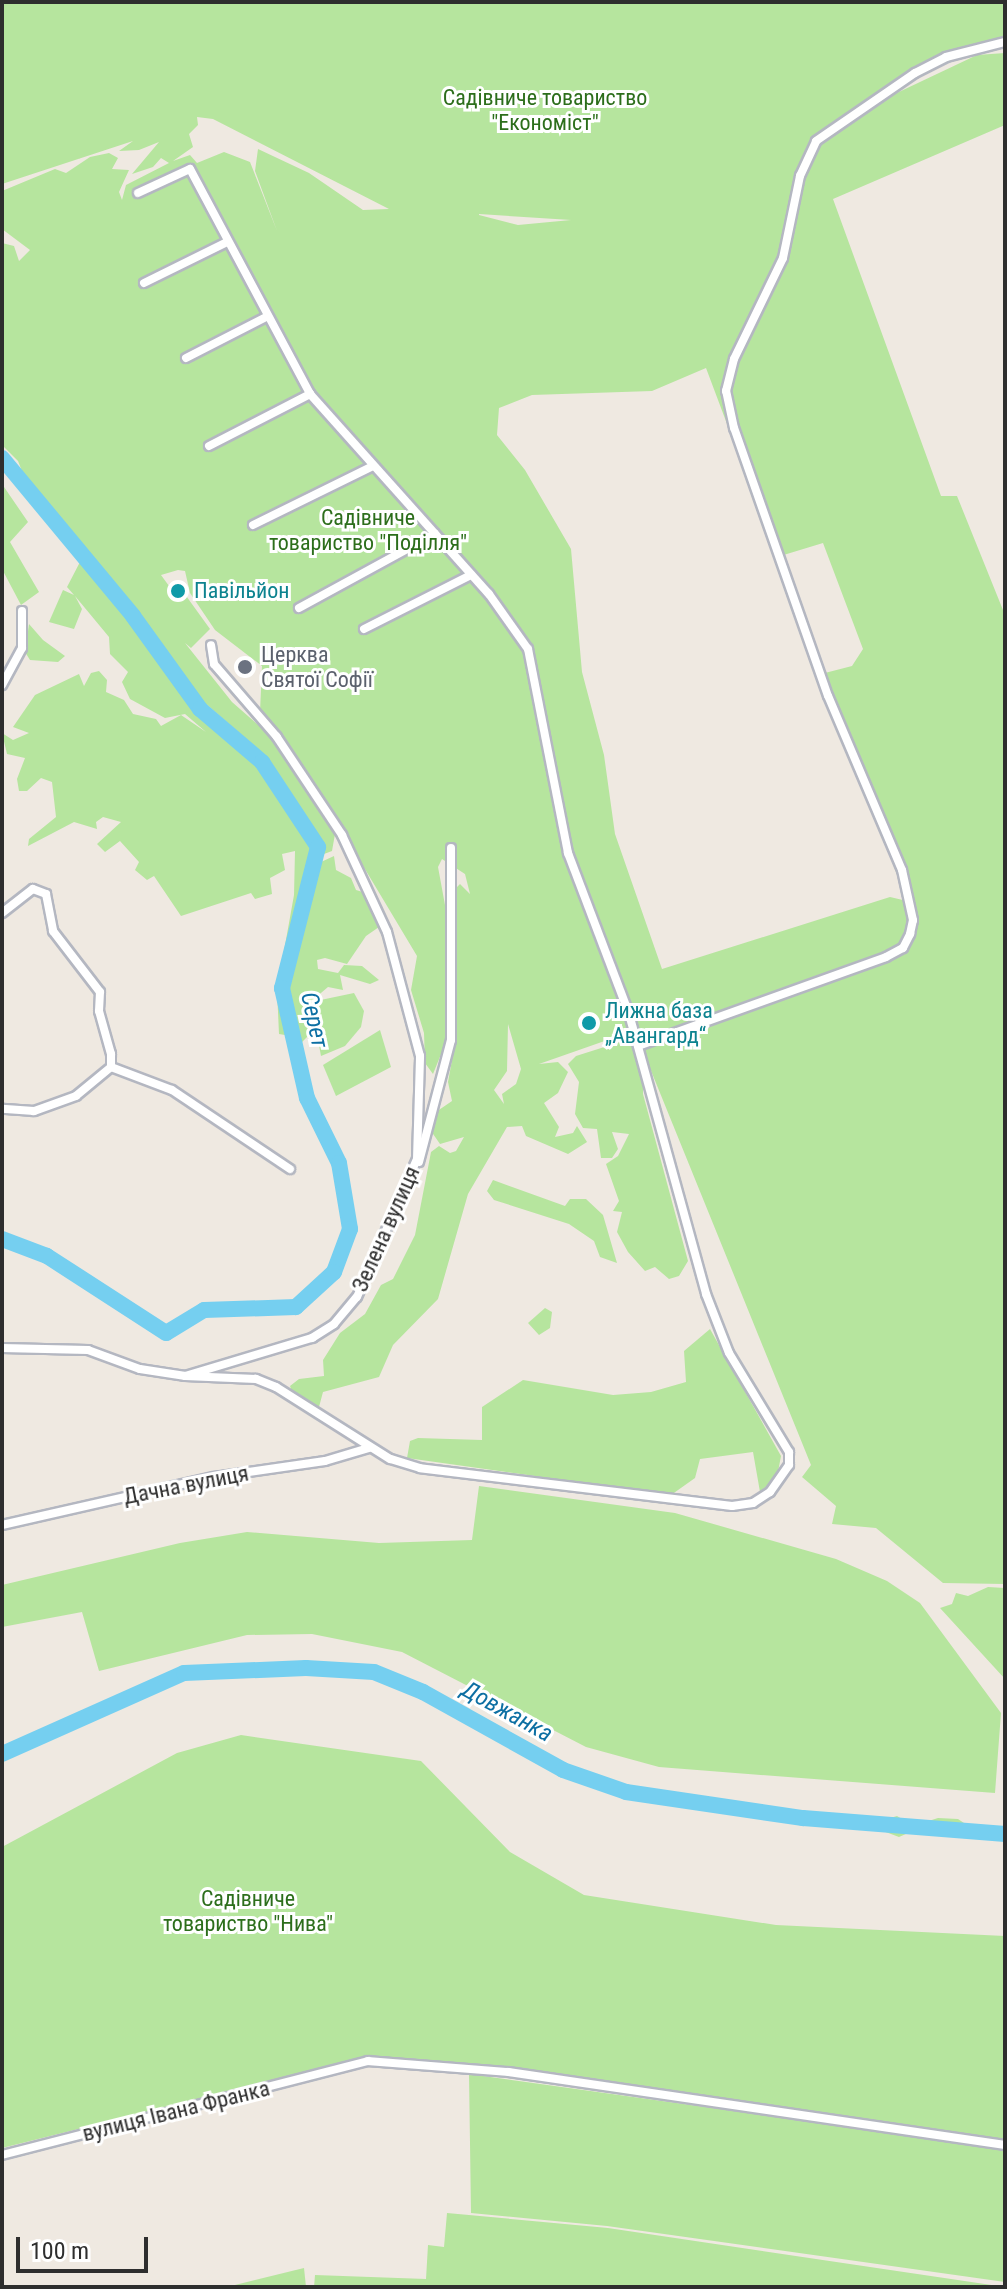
<!DOCTYPE html>
<html>
<head>
<meta charset="utf-8">
<style>
	body { margin:0 }
	#map { position:relative; width:1007px; height:2289px; overflow:hidden; background:#efe9e1; font-family:"Roboto Condensed",sans-serif }
	div>[style] { position:absolute }
	[style*='--x'] { left:calc(var(--x)*1px); top:calc(var(--y)*1px); width:calc(var(--w)*1px); rotate:calc(var(--a)*1deg) }
	.green>* { inset:0; background:#b6e59e }
	.river>* { height:16px; margin:-8px; padding:0 8px; transform-origin:8px; border-radius:8px; background:#75cff0 }
	.roads { filter:drop-shadow(2px 0 #b4b7c1) drop-shadow(-2px 0 #b4b7c1) drop-shadow(0 2px #b4b7c1) drop-shadow(0 -2px #b4b7c1) }
	.minor>* { height:8px; margin:-4px; padding:0 4px; transform-origin:4px; border-radius:4px; background:#fff }
	.dots>* { width:22px; height:22px; translate:-50% -50%; box-sizing:border-box; border:4px solid #fff; border-radius:50% }
	span { translate:-50% -50%; white-space:nowrap; text-align:center; line-height:1.15; -webkit-text-stroke:6px #fff; paint-order:stroke }
	.park-label { font-size:22px; color:#2c6e1b }
	.culture-label { font-size:22px; color:#0d838f }
	.left { translate:0 -50%; text-align:left }
	.worship-label { font-size:22px; color:#5b616d }
	.street-label { font-size:22px; color:#2e2e2e }
	.water-label { font-size:24px; color:#0d6fa3; font-style:italic }
	.frame { position:absolute; inset:0; border:4px solid #2e2e2e; pointer-events:none }
	.scale { position:absolute; left:16px; top:2237px; width:132px; height:36px; box-sizing:border-box; border:4px solid #2e2e2e; border-top:0; padding-left:10px; font-size:24px; line-height:28px; white-space:nowrap; color:#2e2e2e; -webkit-text-stroke:6px #fff; paint-order:stroke }
</style>
</head>
<body>
<div id="map">
	<div class="green">
		<i style="clip-path:polygon(evenodd,2px 2px,1005px 2px,1005px 44px,982px 45px,931px 67px,827px 126px,977px 55px,1005px 53px,1005px 125px,833px 199px,941px 496px,957px 496px,1005px 615px,1005px 1584px,943px 1583px,876px 1528px,832px 1524px,836px 1506px,802px 1477px,811px 1465px,643px 1051px,643px 1094px,688px 1261px,679px 1276px,669px 1279px,655px 1267px,645px 1271px,628px 1252px,617px 1232px,622px 1212px,613px 1211px,619px 1201px,606px 1164px,618px 1156px,629px 1134px,612px 1132px,618px 1149px,612px 1158px,601px 1158px,597px 1129px,583px 1128px,575px 1114px,579px 1082px,568px 1064px,576px 1056px,636px 1037px,636px 1030px,539px 1064px,558px 1062px,568px 1072px,558px 1093px,544px 1103px,559px 1127px,555px 1137px,573px 1133px,577px 1126px,587px 1142px,568px 1154px,526px 1136px,522px 1126px,507px 1127px,468px 1194px,438px 1299px,393px 1345px,379px 1377px,323px 1392px,319px 1407px,295px 1399px,290px 1386px,299px 1379px,324px 1376px,323px 1360px,340px 1333px,365px 1314px,381px 1285px,393px 1279px,415px 1235px,431px 1152px,439px 1146px,450px 1153px,456px 1151px,464px 1137px,440px 1144px,431px 1131px,433px 1114px,452px 1101px,448px 1082px,456px 1038px,455px 889px,460px 884px,470px 894px,465px 874px,442px 859px,438px 867px,452px 943px,450px 1032px,433px 1074px,425px 1063px,424px 1033px,411px 990px,417px 956px,323px 799px,260px 712px,262px 666px,215px 630px,190px 593px,185px 571px,178px 570px,161px 575px,177px 597px,184px 593px,210px 629px,191px 648px,185px 643px,232px 702px,281px 745px,335px 834px,332px 851px,324px 854px,319px 836px,306px 825px,267px 757px,181px 682px,175px 664px,140px 625px,200px 711px,210px 721px,221px 721px,265px 766px,310px 835px,311px 873px,284px 991px,285px 1035px,279px 1034px,277px 990px,294px 895px,295px 851px,282px 854px,285px 870px,270px 878px,272px 894px,255px 899px,251px 893px,181px 916px,154px 876px,147px 880px,135px 870px,139px 862px,120px 841px,105px 852px,97px 844px,121px 822px,103px 817px,96px 822px,97px 829px,74px 822px,28px 846px,29px 839px,56px 817px,52px 782px,41px 778px,27px 791px,19px 791px,17px 779px,25px 758px,7px 754px,2px 733px,13px 740px,29px 733px,13px 727px,35px 695px,79px 674px,84px 686px,91px 673px,99px 671px,107px 680px,106px 692px,124px 700px,133px 714px,156px 719px,161px 726px,181px 715px,206px 732px,185px 714px,165px 718px,130px 699px,122px 682px,128px 672px,110px 654px,109px 637px,75px 596px,82px 609px,74px 629px,49px 622px,63px 590px,74px 595px,67px 587px,80px 562px,91px 564px,103px 590px,139px 623px,122px 593px,30px 491px,18px 461px,2px 445px,2px 243px,14px 246px,19px 261px,30px 250px,2px 229px,2px 191px,55px 169px,66px 173px,90px 157px,109px 153px,118px 158px,112px 169px,129px 170px,119px 192px,122px 200px,126px 185px,169px 163px,161px 158px,153px 167px,132px 174px,159px 142px,139px 150px,119px 151px,133px 141px,2px 184px,2px 2px,197px 117px,213px 119px,389px 209px,363px 210px,309px 173px,258px 149px,255px 171px,277px 231px,250px 162px,224px 152px,197px 163px,190px 155px,173px 161px,193px 147px,189px 134px,198px 125px,197px 117px,2px 2px,479px 215px,479px 214px,571px 220px,518px 225px,479px 215px,2px 2px,706px 368px,777px 557px,823px 543px,863px 649px,852px 666px,821px 674px,907px 901px,890px 897px,662px 969px,615px 834px,604px 755px,582px 672px,571px 549px,525px 470px,497px 435px,499px 408px,532px 395px,652px 391px,706px 368px,2px 2px,508px 1024px,521px 1069px,516px 1084px,502px 1094px,504px 1104px,494px 1090px,507px 1071px,508px 1024px)"></i>
		<i style="clip-path:polygon(2px 484px,28px 522px,10px 542px,39px 592px,21px 605px,2px 569px)"></i>
		<i style="clip-path:polygon(29px 624px,43px 640px,65px 656px,58px 662px,30px 660px,25px 652px)"></i>
		<i style="clip-path:polygon(334px 856px,336px 870px,351px 878px,356px 890px,366px 893px,379px 927px,366px 936px,347px 964px,325px 958px,317px 960px,318px 969px,338px 973px,344px 965px,362px 966px,379px 980px,370px 984px,340px 975px,343px 990px,328px 987px,308px 1004px,315px 1029px,301px 1043px,289px 1022px,287px 995px,321px 862px)"></i>
		<i style="clip-path:polygon(354px 993px,364px 1011px,361px 1027px,345px 1046px,321px 1056px,311px 1002px)"></i>
		<i style="clip-path:polygon(380px 1030px,391px 1067px,336px 1096px,323px 1065px)"></i>
		<i style="clip-path:polygon(493px 1180px,565px 1206px,570px 1199px,586px 1199px,603px 1215px,617px 1263px,600px 1257px,594px 1241px,569px 1224px,494px 1200px,487px 1191px)"></i>
		<i style="clip-path:polygon(545px 1308px,552px 1312px,550px 1328px,539px 1335px,528px 1323px)"></i>
		<i style="clip-path:polygon(710px 1329px,781px 1456px,777px 1477px,760px 1492px,753px 1452px,700px 1459px,695px 1478px,671px 1495px,407px 1458px,410px 1441px,418px 1438px,482px 1440px,482px 1407px,523px 1380px,613px 1395px,651px 1392px,686px 1382px,684px 1351px)"></i>
		<i style="clip-path:polygon(479px 1486px,675px 1513px,836px 1559px,887px 1581px,920px 1603px,1001px 1713px,995px 1793px,659px 1767px,586px 1747px,402px 1652px,312px 1634px,247px 1635px,99px 1671px,82px 1612px,2px 1627px,2px 1585px,180px 1543px,247px 1532px,379px 1543px,472px 1540px)"></i>
		<i style="clip-path:polygon(988px 1587px,1005px 1588px,1005px 1679px,940px 1608px,952px 1604px,956px 1593px,968px 1596px)"></i>
		<i style="clip-path:polygon(241px 1735px,421px 1761px,510px 1852px,584px 1895px,776px 1925px,1005px 1936px,1005px 2142px,603px 2084px,368px 2057px,2px 2148px,2px 1847px,177px 1753px)"></i>
		<i style="clip-path:polygon(897px 1816px,913px 1826px,938px 1818px,958px 1819px,973px 1829px,960px 1838px,915px 1830px,899px 1837px,867px 1825px)"></i>
		<i style="clip-path:polygon(469px 2074px,1005px 2149px,1005px 2282px,607px 2226px,471px 2213px)"></i>
		<i style="clip-path:polygon(447px 2213px,608px 2228px,1005px 2287px,314px 2287px,315px 2275px,426px 2279px,428px 2245px,444px 2247px)"></i>
		<i style="clip-path:polygon(304px 2268px,306px 2287px,227px 2287px)"></i>
	</div>
	<div class="river">
		<i style="--x:2;--y:458;--w:205;--a:50.3"></i>
		<i style="--x:133;--y:616;--w:115;--a:54.2"></i>
		<i style="--x:200;--y:709;--w:82;--a:40.5"></i>
		<i style="--x:262;--y:762;--w:102;--a:56.6"></i>
		<i style="--x:318;--y:847;--w:146;--a:104.3"></i>
		<i style="--x:282;--y:988;--w:113;--a:77.2"></i>
		<i style="--x:307;--y:1098;--w:72;--a:63.8"></i>
		<i style="--x:339;--y:1163;--w:67;--a:80.5"></i>
		<i style="--x:350;--y:1229;--w:46;--a:110.4"></i>
		<i style="--x:334;--y:1272;--w:52;--a:137.4"></i>
		<i style="--x:296;--y:1307;--w:92;--a:178.1"></i>
		<i style="--x:204;--y:1310;--w:44;--a:148.8"></i>
		<i style="--x:166;--y:1333;--w:142;--a:-147.1"></i>
		<i style="--x:47;--y:1256;--w:48;--a:-159.3"></i>
		<i style="--x:2;--y:1754;--w:199;--a:-24"></i>
		<i style="--x:184;--y:1673;--w:122;--a:-2.3"></i>
		<i style="--x:306;--y:1668;--w:68;--a:3.4"></i>
		<i style="--x:374;--y:1672;--w:53;--a:22.2"></i>
		<i style="--x:423;--y:1692;--w:160;--a:29.1"></i>
		<i style="--x:563;--y:1770;--w:67;--a:19.2"></i>
		<i style="--x:626;--y:1792;--w:179;--a:8.4"></i>
		<i style="--x:803;--y:1818;--w:203;--a:4.5"></i>
	</div>
	<div class="roads">
		<div class="minor">
			<i style="--x:138;--y:193;--w:57;--a:-24.8"></i>
			<i style="--x:190;--y:169;--w:255;--a:61.9"></i>
			<i style="--x:310;--y:394;--w:268;--a:48.2"></i>
			<i style="--x:489;--y:594;--w:67;--a:54.7"></i>
			<i style="--x:528;--y:649;--w:208;--a:78.9"></i>
			<i style="--x:568;--y:853;--w:172;--a:69.2"></i>
			<i style="--x:629;--y:1014;--w:290;--a:74.6"></i>
			<i style="--x:706;--y:1294;--w:63;--a:68.7"></i>
			<i style="--x:729;--y:1353;--w:116;--a:58.8"></i>
			<i style="--x:789;--y:1452;--w:13;--a:90"></i>
			<i style="--x:789;--y:1465;--w:33;--a:125"></i>
			<i style="--x:770;--y:1492;--w:20;--a:147"></i>
			<i style="--x:753;--y:1503;--w:21;--a:172"></i>
			<i style="--x:732;--y:1506;--w:314;--a:-173.1"></i>
			<i style="--x:420;--y:1468;--w:31;--a:-163"></i>
			<i style="--x:390;--y:1459;--w:135;--a:-147.7"></i>
			<i style="--x:276;--y:1387;--w:22;--a:-158"></i>
			<i style="--x:256;--y:1379;--w:71;--a:-177.6"></i>
			<i style="--x:144;--y:283;--w:93;--a:-26.3"></i>
			<i style="--x:186;--y:358;--w:90;--a:-27.1"></i>
			<i style="--x:209;--y:446;--w:114;--a:-27.2"></i>
			<i style="--x:253;--y:525;--w:134;--a:-26.2"></i>
			<i style="--x:299;--y:608;--w:155;--a:-28.6"></i>
			<i style="--x:364;--y:629;--w:120;--a:-26.8"></i>
			<i style="--x:2;--y:685;--w:42;--a:-61.6"></i>
			<i style="--x:22;--y:648;--w:37;--a:-90"></i>
			<i style="--x:2;--y:913;--w:39;--a:-38"></i>
			<i style="--x:33;--y:889;--w:14;--a:21"></i>
			<i style="--x:46;--y:894;--w:38;--a:79"></i>
			<i style="--x:53;--y:931;--w:77;--a:52.4"></i>
			<i style="--x:100;--y:992;--w:19;--a:93"></i>
			<i style="--x:99;--y:1011;--w:45;--a:74.4"></i>
			<i style="--x:111;--y:1054;--w:13;--a:90"></i>
			<i style="--x:111;--y:1067;--w:45;--a:140.4"></i>
			<i style="--x:76;--y:1096;--w:45;--a:160.3"></i>
			<i style="--x:34;--y:1111;--w:32;--a:-176"></i>
			<i style="--x:638;--y:1046;--w:263;--a:-19.7"></i>
			<i style="--x:886;--y:957;--w:19;--a:-28"></i>
			<i style="--x:903;--y:948;--w:16;--a:-63"></i>
			<i style="--x:910;--y:934;--w:14;--a:-78"></i>
			<i style="--x:913;--y:920;--w:51;--a:-102.4"></i>
			<i style="--x:902;--y:870;--w:189;--a:-113"></i>
			<i style="--x:828;--y:696;--w:284;--a:-109.3"></i>
			<i style="--x:734;--y:428;--w:38;--a:-102"></i>
			<i style="--x:726;--y:391;--w:33;--a:-76"></i>
			<i style="--x:734;--y:359;--w:112;--a:-64.1"></i>
			<i style="--x:783;--y:258;--w:84;--a:-78.3"></i>
			<i style="--x:800;--y:176;--w:38;--a:-65"></i>
			<i style="--x:816;--y:141;--w:120;--a:-34.5"></i>
			<i style="--x:915;--y:73;--w:35;--a:-27"></i>
			<i style="--x:946;--y:57;--w:61;--a:-14.3"></i>
			<i style="--x:111;--y:1067;--w:65;--a:20.7"></i>
			<i style="--x:172;--y:1090;--w:142;--a:33.8"></i>
			<i style="--x:419;--y:1162;--w:126;--a:-75.3"></i>
			<i style="--x:451;--y:1040;--w:192;--a:-90"></i>
			<i style="--x:2;--y:1348;--w:86;--a:1.3"></i>
			<i style="--x:88;--y:1350;--w:55;--a:20.1"></i>
			<i style="--x:140;--y:1369;--w:46;--a:8.8"></i>
			<i style="--x:185;--y:1376;--w:133;--a:-16.7"></i>
			<i style="--x:312;--y:1338;--w:26;--a:-32"></i>
			<i style="--x:334;--y:1324;--w:35;--a:-50"></i>
			<i style="--x:357;--y:1297;--w:150;--a:-66.5"></i>
			<i style="--x:417;--y:1159;--w:103;--a:-88.3"></i>
			<i style="--x:420;--y:1056;--w:128;--a:-104.9"></i>
			<i style="--x:387;--y:932;--w:107;--a:-114.9"></i>
			<i style="--x:342;--y:835;--w:118;--a:-123.6"></i>
			<i style="--x:277;--y:737;--w:96;--a:-130.8"></i>
			<i style="--x:214;--y:664;--w:19;--a:-99"></i>
			<i style="--x:2;--y:1525;--w:217;--a:-12.8"></i>
			<i style="--x:214;--y:1477;--w:112;--a:-8.2"></i>
			<i style="--x:325;--y:1461;--w:46;--a:-16.5"></i>
			<i style="--x:2;--y:2155;--w:378;--a:-14.4"></i>
			<i style="--x:368;--y:2061;--w:141;--a:4.5"></i>
			<i style="--x:509;--y:2072;--w:501;--a:8.37"></i>
		</div>
	</div>
	<div class="dots">
		<i style="left:178px;top:591px;background:#0f9aa8"></i>
		<i style="left:245px;top:667px;background:#6b7280"></i>
		<i style="left:589px;top:1023px;background:#0f9aa8"></i>
	</div>
	<div class="park-label">
		<span style="left:545px;top:110px">Садівниче товариство<br>"Економіст"</span>
		<span style="left:368px;top:530px">Садівниче<br>товариство "Поділля"</span>
		<span style="left:248px;top:1911px">Садівниче<br>товариство "Нива"</span>
	</div>
	<div class="culture-label">
		<span class="left" style="left:194px;top:591px">Павільйон</span>
		<span class="left" style="left:605px;top:1023px">Лижна база<br>„Авангард“</span>
	</div>
	<div class="worship-label">
		<span class="left" style="left:261px;top:667px">Церква<br>Святої Софії</span>
	</div>
	<div class="street-label">
		<span style="left:386px;top:1229px;rotate:-66deg">Зелена вулиця</span>
		<span style="left:186px;top:1485px;rotate:-11deg">Дачна вулиця</span>
		<span style="left:176px;top:2111px;rotate:-14deg">вулиця Івана Франка</span>
	</div>
	<div class="water-label">
		<span style="left:314px;top:1020px;rotate:78deg">Серет</span>
		<span style="left:507px;top:1712px;rotate:29deg">Довжанка</span>
	</div>
	<div class="frame"></div>
	<div class="scale">100 m</div>
</div>
</body>
</html>
